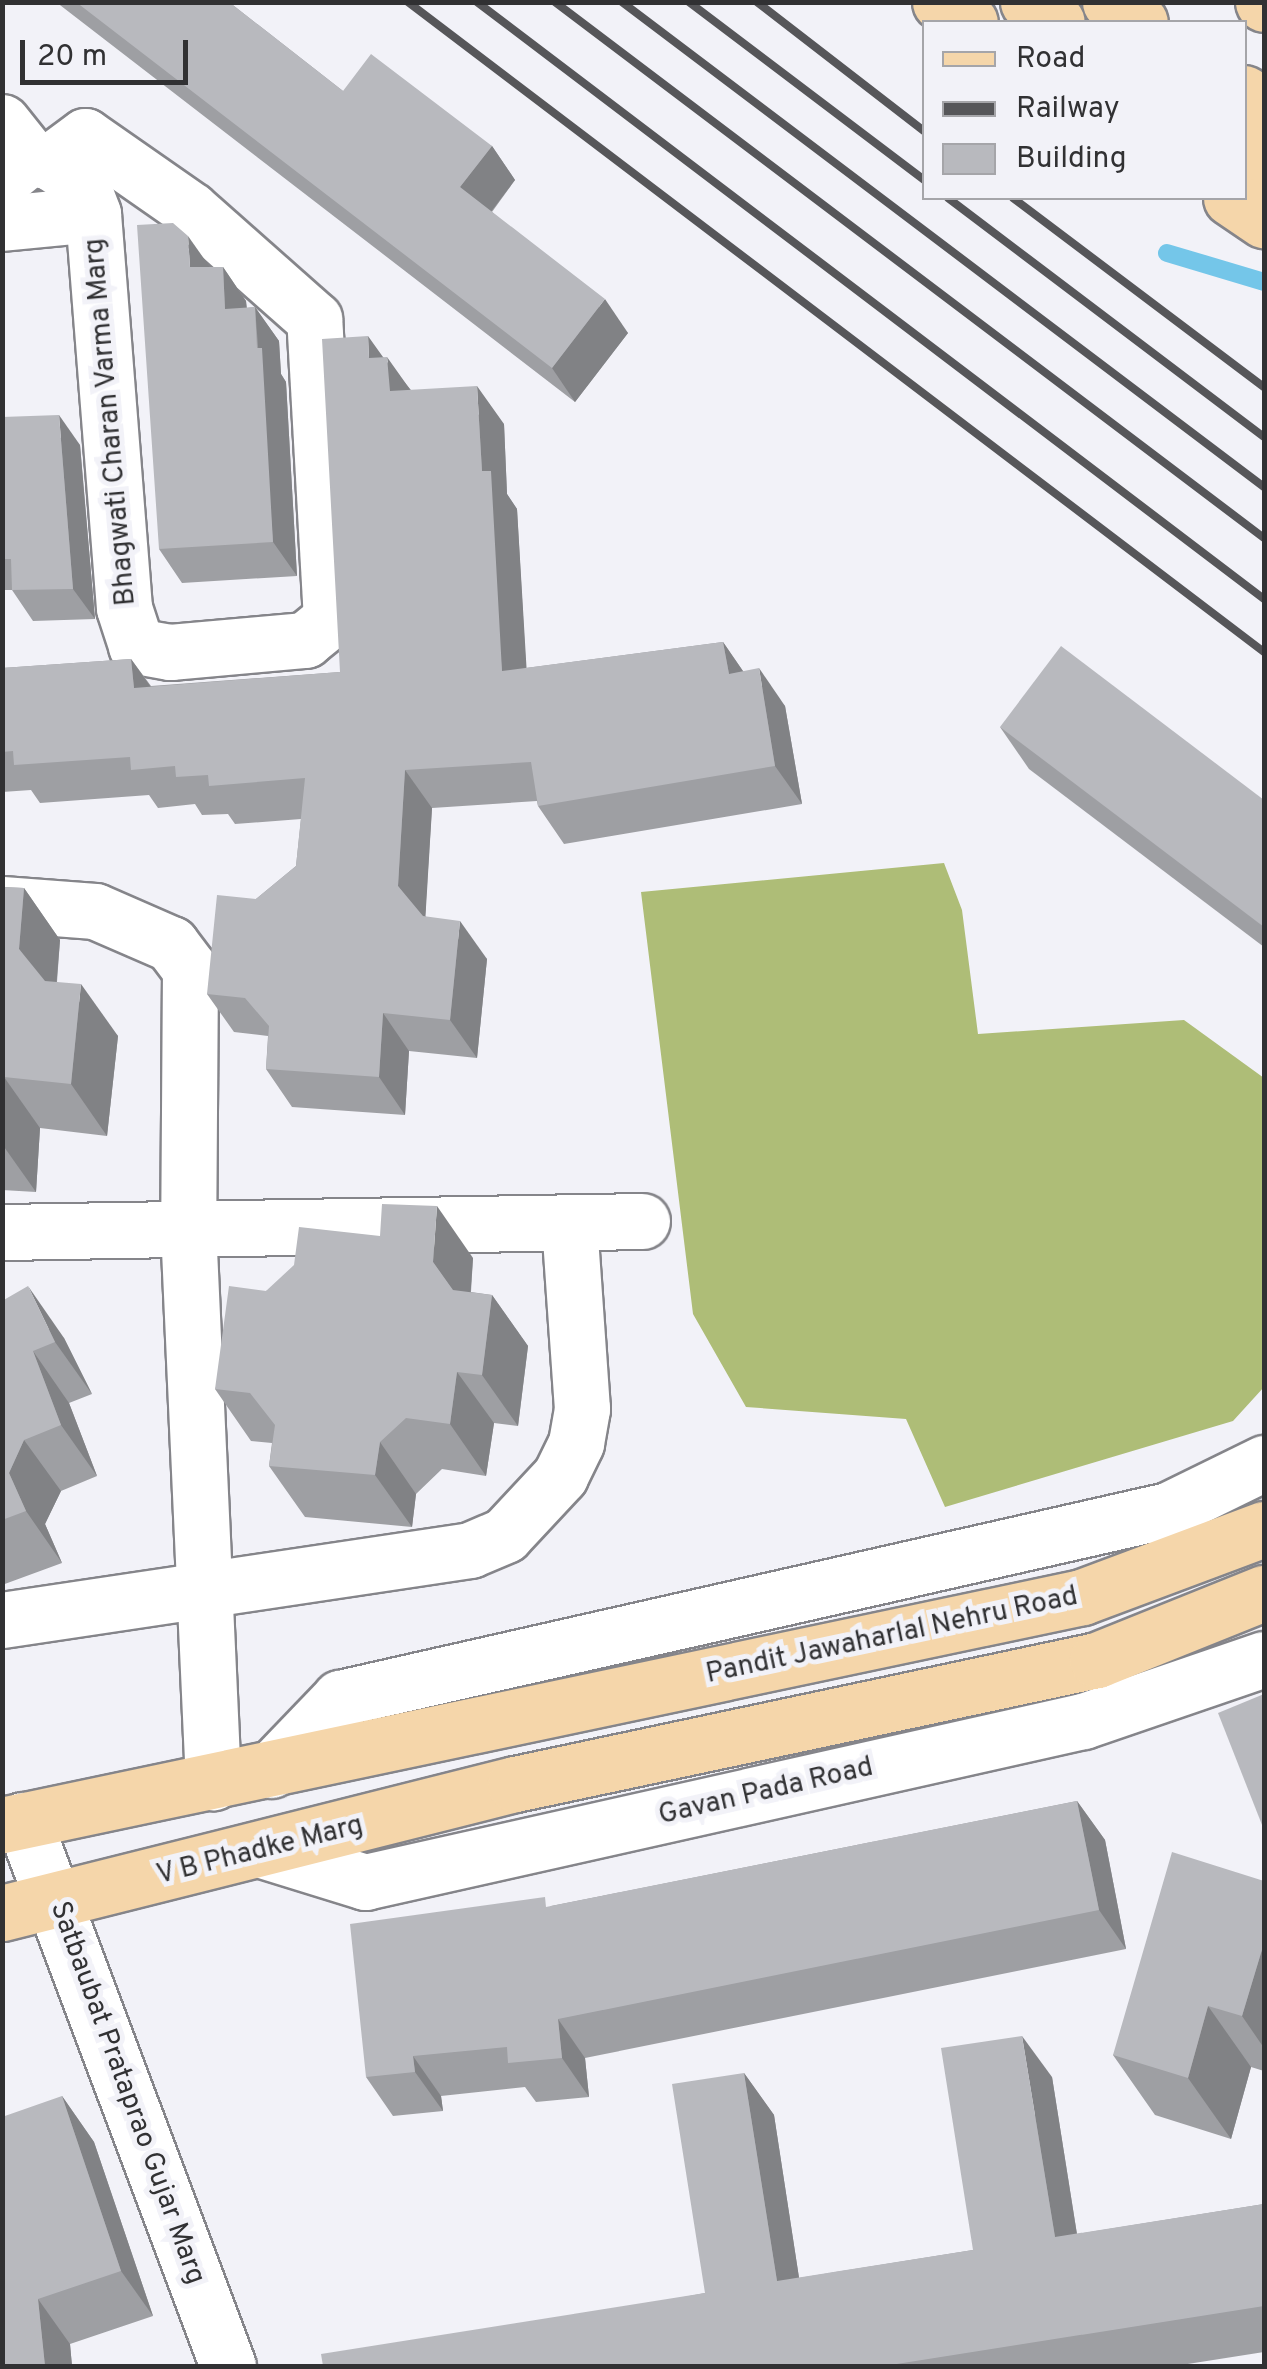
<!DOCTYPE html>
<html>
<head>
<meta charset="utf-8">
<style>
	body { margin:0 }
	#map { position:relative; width:1267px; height:2369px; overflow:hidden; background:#f2f2f8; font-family:Overpass,sans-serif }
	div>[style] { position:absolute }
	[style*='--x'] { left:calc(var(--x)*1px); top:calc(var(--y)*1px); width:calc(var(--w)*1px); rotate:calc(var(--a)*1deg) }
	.forest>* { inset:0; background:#aebd77 }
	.stream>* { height:18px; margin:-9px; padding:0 9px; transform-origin:9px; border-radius:9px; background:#74c6e9 }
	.roads { filter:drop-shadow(2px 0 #85858a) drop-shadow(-2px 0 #85858a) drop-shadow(0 2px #85858a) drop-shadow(0 -2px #85858a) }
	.minor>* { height:55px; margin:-27.5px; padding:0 27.5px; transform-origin:27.5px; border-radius:27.5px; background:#fff }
	.major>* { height:55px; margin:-27.5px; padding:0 27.5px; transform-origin:27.5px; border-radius:27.5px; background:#f5d6aa }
	.rail>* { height:8px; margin:-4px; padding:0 4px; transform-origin:4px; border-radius:4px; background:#565659 }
	.wall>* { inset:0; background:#9e9fa3 }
	.shaded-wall>* { inset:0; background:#818285 }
	.building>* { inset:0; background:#b8b9be }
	span { translate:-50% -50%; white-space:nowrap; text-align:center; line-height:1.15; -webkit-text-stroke:10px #f2f2f8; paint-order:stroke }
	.street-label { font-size:28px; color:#313133 }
	.frame { position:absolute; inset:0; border:5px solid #313133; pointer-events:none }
	.legend { position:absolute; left:922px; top:20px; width:325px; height:180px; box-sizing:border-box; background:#f2f2f8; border:2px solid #a5a5a9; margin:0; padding:12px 18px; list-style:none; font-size:30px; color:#313133 }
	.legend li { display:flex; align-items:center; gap:20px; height:50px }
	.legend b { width:50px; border:2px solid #a5a5a9 }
	.scale { position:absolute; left:20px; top:40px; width:168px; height:45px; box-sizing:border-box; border:5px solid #313133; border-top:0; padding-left:12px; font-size:30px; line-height:35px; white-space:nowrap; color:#313133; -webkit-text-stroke:8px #f2f2f8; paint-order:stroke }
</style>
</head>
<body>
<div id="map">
	<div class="forest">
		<i style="clip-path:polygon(944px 863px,962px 910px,978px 1034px,1184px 1020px,1264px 1078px,1264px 1387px,1233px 1421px,945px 1507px,906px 1419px,746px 1407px,693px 1314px,641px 892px)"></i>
	</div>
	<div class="stream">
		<i style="--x:1167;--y:253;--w:101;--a:16.6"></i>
	</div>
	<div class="roads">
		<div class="minor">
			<i style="--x:2;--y:122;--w:45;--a:51.3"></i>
			<i style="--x:2;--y:180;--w:36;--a:-39"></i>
			<i style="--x:30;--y:157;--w:21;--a:14"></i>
			<i style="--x:50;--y:162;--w:37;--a:33"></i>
			<i style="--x:81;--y:182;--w:34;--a:69"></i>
			<i style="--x:93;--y:214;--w:395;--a:85.5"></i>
			<i style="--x:124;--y:608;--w:40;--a:72"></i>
			<i style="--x:136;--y:646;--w:35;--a:10"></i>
			<i style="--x:170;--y:652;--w:136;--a:-5.1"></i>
			<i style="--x:305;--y:640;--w:33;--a:-39"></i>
			<i style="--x:331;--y:619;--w:300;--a:-93.2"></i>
			<i style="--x:314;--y:319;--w:164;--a:-138.5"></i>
			<i style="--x:191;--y:210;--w:129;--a:-145.1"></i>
			<i style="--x:85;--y:136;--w:44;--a:143.4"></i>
			<i style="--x:2;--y:223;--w:91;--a:-5.6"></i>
			<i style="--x:2;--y:904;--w:93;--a:4.3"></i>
			<i style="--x:95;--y:911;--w:83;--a:23.5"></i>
			<i style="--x:171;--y:944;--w:31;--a:53"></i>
			<i style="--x:190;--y:969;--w:258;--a:90.4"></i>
			<i style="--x:188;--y:1227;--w:556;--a:87.42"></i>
			<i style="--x:2;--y:1232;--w:640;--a:-0.98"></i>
			<i style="--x:2;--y:1620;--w:473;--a:-8.5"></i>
			<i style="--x:470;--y:1550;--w:38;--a:-23"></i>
			<i style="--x:505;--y:1535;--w:81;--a:-47"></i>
			<i style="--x:560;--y:1476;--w:37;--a:-64"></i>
			<i style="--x:576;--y:1443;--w:35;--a:-80"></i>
			<i style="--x:582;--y:1409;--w:187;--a:-94"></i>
			<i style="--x:271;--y:1770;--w:100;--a:-46.2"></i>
			<i style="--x:340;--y:1698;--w:849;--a:-12.79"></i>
			<i style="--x:1168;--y:1510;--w:107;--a:-26.1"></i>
			<i style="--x:23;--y:1820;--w:583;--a:69.42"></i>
			<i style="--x:265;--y:1851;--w:105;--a:17.2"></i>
			<i style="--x:365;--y:1882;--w:736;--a:-12.64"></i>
			<i style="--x:1083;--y:1721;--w:191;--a:-18.9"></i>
		</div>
		<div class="major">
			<i style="--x:940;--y:2;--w:36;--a:34"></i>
			<i style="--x:1028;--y:2;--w:35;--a:35"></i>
			<i style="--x:1110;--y:2;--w:36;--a:34"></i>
			<i style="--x:1263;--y:2;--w:2;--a:63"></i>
			<i style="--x:1244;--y:93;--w:24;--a:35"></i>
			<i style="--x:1244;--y:150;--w:24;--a:33"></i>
			<i style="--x:1231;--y:198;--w:40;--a:34"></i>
			<i style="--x:2;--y:1825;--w:1104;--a:-11.92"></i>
			<i style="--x:1082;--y:1597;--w:194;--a:-20.5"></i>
			<i style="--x:2;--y:1913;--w:529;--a:-14.12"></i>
			<i style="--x:515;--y:1784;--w:595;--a:-12.03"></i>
			<i style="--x:1097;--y:1660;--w:180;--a:-21.9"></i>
		</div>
	</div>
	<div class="rail">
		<i style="--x:408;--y:2;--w:1075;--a:37.21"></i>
		<i style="--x:477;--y:2;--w:988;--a:37.18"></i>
		<i style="--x:555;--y:2;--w:889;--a:37.09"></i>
		<i style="--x:622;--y:2;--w:805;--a:37.07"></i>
		<i style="--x:689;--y:2;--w:295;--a:37.1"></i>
		<i style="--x:757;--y:2;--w:211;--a:37.7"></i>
		<i style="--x:948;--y:198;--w:396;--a:37.1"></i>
		<i style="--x:1013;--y:198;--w:314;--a:37"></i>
	</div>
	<div class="wall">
		<i style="clip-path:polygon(56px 2px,229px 2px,343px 91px,492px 146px,515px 180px,492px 212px,628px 333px,575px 402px)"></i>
		<i style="clip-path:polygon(210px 267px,223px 267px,246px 301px,247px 308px,255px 307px,279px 341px,281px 374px,286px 382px,297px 576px,182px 583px,159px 549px)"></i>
		<i style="clip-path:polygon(383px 357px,411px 390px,504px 424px,507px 494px,517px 509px,526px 668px,723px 642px,743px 671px,785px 706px,802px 804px,564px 844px,538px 806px,537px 801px,432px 808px,425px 916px,487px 959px,477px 1058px,409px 1051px,405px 1115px,292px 1107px,266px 1069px,268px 1036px,234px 1032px,207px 994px,256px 899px,296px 866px,301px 819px,235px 824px,228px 814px,202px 815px,195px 804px,158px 808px,149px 795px,40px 803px,31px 790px,2px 792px,2px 668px,131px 659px,151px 686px,340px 672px)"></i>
		<i style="clip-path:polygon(2px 417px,80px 445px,95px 619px,33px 621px,12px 590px,2px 590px)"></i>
		<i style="clip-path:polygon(1000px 727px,1264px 800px,1264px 947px,1029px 769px)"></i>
		<i style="clip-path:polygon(2px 887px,24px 888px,60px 940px,57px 982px,118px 1036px,107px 1136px,40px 1128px,36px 1192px,2px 1190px)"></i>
		<i style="clip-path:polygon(380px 1236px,473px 1258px,471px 1292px,492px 1295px,528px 1346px,518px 1426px,494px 1423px,486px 1476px,442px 1469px,416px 1494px,412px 1527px,305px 1517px,269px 1466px,272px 1443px,251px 1441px,215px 1389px,266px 1291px)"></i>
		<i style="clip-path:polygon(2px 1301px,64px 1338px,92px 1394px,69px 1403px,97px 1476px,61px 1491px,45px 1524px,62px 1563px,2px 1585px)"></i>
		<i style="clip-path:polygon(1077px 1801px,1105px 1840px,1126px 1949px,585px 2058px,589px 2097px,536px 2102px,525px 2087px,441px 2096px,443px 2111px,393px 2116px,366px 2077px,551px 1906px)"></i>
		<i style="clip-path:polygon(1264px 1881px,1264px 2071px,1251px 2067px,1231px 2139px,1155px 2115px,1113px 2055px)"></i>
		<i style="clip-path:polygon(744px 2073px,774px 2115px,799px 2278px,973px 2250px,1052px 2077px,1077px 2234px,1264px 2204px,1264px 2352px,1175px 2366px,323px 2366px,705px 2293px)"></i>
		<i style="clip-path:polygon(62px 2096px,94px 2142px,153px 2316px,70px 2344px,72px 2366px,2px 2366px)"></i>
	</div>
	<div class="shaded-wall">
		<i style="clip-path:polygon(492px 146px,515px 180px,484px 221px,460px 187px)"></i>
		<i style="clip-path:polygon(188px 236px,212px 270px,190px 267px)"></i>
		<i style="clip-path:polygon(223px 267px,246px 301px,249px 343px,225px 309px)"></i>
		<i style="clip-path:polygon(605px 299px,628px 333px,575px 402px,552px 368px)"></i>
		<i style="clip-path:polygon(255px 307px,279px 341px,281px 374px,286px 382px,297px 576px,273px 542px)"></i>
		<i style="clip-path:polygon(368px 336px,388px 364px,387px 357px,414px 395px,390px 391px,369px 358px)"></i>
		<i style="clip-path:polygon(477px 386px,504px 424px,507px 494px,517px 509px,529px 709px,502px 671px,482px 471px)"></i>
		<i style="clip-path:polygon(59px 415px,80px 445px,95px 619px,73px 589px)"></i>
		<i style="clip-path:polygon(723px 642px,749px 680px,729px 674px)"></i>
		<i style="clip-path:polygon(131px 659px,158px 697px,134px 688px)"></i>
		<i style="clip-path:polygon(759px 668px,785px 706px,802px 804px,775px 766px)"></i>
		<i style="clip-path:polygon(405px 770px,432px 808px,425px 924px,398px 886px)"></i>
		<i style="clip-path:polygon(24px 888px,60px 940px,55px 1001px,19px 949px)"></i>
		<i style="clip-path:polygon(460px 921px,487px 959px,477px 1058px,450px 1020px)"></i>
		<i style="clip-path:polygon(81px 984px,118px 1036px,107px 1136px,71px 1084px)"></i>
		<i style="clip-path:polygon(383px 1013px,409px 1051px,405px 1115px,379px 1077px)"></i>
		<i style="clip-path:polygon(4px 1077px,40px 1128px,36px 1192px,2px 1144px)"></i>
		<i style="clip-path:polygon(437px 1206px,473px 1258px,469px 1314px,433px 1262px)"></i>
		<i style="clip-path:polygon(28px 1286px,64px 1338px,92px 1394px,55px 1342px)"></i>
		<i style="clip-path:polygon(492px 1295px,528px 1346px,518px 1426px,482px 1375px)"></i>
		<i style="clip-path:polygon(33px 1351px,69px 1403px,97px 1476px,61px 1425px)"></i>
		<i style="clip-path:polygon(457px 1372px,494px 1423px,486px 1476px,450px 1424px)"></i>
		<i style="clip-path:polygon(24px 1440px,61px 1491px,45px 1524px,62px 1563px,26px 1511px,9px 1473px)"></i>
		<i style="clip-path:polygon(380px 1442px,416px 1494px,412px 1527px,375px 1475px)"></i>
		<i style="clip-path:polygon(1077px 1801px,1105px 1840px,1126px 1949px,1099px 1910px)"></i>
		<i style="clip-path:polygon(1264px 1943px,1264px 2048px,1242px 2016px)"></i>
		<i style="clip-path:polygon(1208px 2006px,1251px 2067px,1231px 2139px,1188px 2078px)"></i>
		<i style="clip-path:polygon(558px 2019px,585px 2058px,589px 2097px,562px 2058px)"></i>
		<i style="clip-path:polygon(1022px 2036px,1052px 2077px,1084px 2279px,1055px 2237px)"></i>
		<i style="clip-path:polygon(413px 2056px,441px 2096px,443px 2111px,415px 2072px)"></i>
		<i style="clip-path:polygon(744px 2073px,774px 2115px,806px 2323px,777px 2281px)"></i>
		<i style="clip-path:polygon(62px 2096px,94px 2142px,153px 2316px,121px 2271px)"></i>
		<i style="clip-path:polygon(38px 2299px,70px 2344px,72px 2366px,45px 2366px)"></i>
	</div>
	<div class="building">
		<i style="clip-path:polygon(76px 2px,229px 2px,343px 91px,371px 54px,492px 146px,460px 187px,605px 299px,552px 368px)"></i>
		<i style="clip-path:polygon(173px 223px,188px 236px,190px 267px,223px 267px,225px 309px,255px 307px,257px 348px,262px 348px,273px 542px,159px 549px,137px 225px)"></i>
		<i style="clip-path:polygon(368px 336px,369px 358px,387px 357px,390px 391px,477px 386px,482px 471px,491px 471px,502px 671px,723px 642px,729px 674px,759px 668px,775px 766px,538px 806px,531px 762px,405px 770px,398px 886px,423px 916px,460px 921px,450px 1020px,383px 1013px,379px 1077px,266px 1069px,269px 1026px,245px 998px,207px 994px,217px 895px,256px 899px,296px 866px,305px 778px,209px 786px,208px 775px,176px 777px,175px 766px,131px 770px,130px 757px,14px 765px,13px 751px,2px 752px,2px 668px,131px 659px,134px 688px,340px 672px,322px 339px)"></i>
		<i style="clip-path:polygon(59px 415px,73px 589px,12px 590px,11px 559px,2px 559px,2px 417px)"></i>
		<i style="clip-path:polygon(1061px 646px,1264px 800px,1264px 927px,1000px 727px)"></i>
		<i style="clip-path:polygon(2px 887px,24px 888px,19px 949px,45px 981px,81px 984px,71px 1084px,4px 1077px,2px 1097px)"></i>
		<i style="clip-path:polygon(382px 1204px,437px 1206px,433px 1262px,453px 1290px,492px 1295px,482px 1375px,457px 1372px,450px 1424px,406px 1418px,380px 1442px,375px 1475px,269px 1466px,275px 1425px,250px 1393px,215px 1389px,229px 1286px,266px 1291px,294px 1265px,299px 1227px,380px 1236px)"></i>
		<i style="clip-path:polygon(28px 1286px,55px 1342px,33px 1351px,61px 1425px,24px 1440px,9px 1473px,26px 1511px,2px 1520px,2px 1301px)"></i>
		<i style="clip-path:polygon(1264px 1694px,1264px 1830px,1218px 1713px)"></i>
		<i style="clip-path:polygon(1077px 1801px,1099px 1910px,558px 2019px,562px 2058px,508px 2063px,507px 2047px,413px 2056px,415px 2072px,366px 2077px,350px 1924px,545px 1897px,546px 1907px)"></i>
		<i style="clip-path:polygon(1172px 1852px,1264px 1881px,1264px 1943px,1242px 2016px,1208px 2006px,1188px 2078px,1113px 2055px)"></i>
		<i style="clip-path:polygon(1022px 2036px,1055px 2237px,1264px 2204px,1264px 2306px,884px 2366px,323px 2366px,321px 2354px,705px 2293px,672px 2084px,744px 2073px,777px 2281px,973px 2250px,941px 2048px)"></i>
		<i style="clip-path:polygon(62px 2096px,121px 2271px,38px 2299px,45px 2366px,2px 2366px,2px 2117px)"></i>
	</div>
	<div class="street-label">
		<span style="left:111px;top:422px;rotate:-95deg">Bhagwati Charan Varma Marg</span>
		<span style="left:892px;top:1636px;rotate:-12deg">Pandit Jawaharlal Nehru Road</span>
		<span style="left:766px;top:1792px;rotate:-13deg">Gavan Pada Road</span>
		<span style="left:260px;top:1851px;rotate:-14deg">V B Phadke Marg</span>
		<span style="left:127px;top:2093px;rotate:70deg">Satbaubat Prataprao Gujar Marg</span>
	</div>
	<div class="frame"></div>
	<ul class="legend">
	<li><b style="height:12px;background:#f5d6aa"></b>Road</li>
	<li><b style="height:12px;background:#565659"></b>Railway</li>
	<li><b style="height:28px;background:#b8b9be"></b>Building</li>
	</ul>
	<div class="scale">20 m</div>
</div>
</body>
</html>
